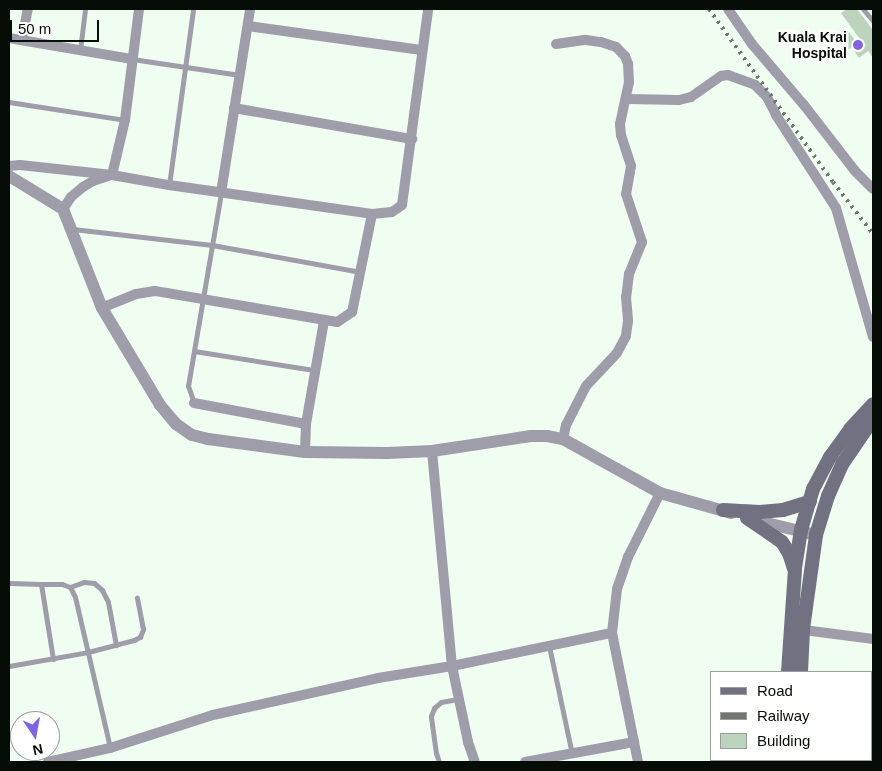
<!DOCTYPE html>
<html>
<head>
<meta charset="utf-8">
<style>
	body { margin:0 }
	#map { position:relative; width:882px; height:771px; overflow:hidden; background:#f0fef1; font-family:Arial,sans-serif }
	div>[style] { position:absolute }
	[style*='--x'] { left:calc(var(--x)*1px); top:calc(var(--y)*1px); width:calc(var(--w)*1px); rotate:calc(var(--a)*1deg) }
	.building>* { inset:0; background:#bcd4be; transform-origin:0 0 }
	.service>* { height:5px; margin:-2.5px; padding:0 2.5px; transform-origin:2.5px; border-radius:2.5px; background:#9e9da9 }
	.minor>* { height:10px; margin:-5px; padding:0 5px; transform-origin:5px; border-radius:5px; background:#9e9da9 }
	.tertiary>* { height:12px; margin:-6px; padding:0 6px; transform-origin:6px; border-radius:6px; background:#9e9da9 }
	.secondary>* { height:14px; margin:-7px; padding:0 7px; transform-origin:7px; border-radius:7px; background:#727182 }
	.rail>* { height:4px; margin-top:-2px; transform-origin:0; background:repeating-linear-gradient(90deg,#6e786f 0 2.5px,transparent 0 7.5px) }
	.dots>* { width:14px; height:14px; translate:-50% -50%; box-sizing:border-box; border:2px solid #fff; border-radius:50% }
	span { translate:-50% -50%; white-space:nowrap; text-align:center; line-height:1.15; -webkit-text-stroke:5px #fff; paint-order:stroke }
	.poi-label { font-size:14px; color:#060d07; font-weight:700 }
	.right { translate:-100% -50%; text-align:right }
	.frame { position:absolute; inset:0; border:10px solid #060d07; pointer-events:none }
	.legend { position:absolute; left:710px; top:671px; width:162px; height:90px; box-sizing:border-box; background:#fff; border:1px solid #9b9e9c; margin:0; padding:6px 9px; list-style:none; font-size:15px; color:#060d07 }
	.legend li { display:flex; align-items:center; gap:10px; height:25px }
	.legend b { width:25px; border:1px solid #9b9e9c }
	.north { position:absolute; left:10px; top:711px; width:50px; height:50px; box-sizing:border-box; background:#fff; border:1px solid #9b9e9c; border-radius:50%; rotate:168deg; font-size:14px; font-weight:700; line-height:20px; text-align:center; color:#060d07 }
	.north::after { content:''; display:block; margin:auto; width:18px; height:22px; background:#7e64e0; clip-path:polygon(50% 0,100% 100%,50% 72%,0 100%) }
	.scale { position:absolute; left:10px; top:20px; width:89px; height:22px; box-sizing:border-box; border:2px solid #060d07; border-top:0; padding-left:6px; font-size:15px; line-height:18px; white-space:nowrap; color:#060d07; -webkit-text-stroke:4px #fff; paint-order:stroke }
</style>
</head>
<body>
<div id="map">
	<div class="building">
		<i style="clip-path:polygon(847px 9px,857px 9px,873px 30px,873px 58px,868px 51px,859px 58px,852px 48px,862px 42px,841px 13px)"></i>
		<i style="left:849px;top:32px;width:14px;height:11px;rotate:54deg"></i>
	</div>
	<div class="service">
		<i style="--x:863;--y:9;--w:16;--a:50"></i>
		<i style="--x:80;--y:50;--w:41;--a:-83"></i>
		<i style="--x:132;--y:59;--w:109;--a:8.4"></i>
		<i style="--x:9;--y:102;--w:117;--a:8.8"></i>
		<i style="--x:169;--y:185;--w:178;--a:-82.2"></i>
		<i style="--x:73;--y:229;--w:140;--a:6.6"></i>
		<i style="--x:212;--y:245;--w:151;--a:10.3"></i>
		<i style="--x:194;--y:351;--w:121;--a:9"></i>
		<i style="--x:194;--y:403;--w:18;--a:-109"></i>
		<i style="--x:188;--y:386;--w:196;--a:-80.3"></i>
		<i style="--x:9;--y:583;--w:32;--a:2"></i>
		<i style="--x:41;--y:584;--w:76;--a:80.9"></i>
		<i style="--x:41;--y:584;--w:21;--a:0"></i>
		<i style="--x:62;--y:584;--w:9;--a:21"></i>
		<i style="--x:70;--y:587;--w:11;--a:63"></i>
		<i style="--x:75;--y:597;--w:155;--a:76.9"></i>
		<i style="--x:70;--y:587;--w:15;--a:-20"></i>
		<i style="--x:84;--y:582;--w:10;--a:6"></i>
		<i style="--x:94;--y:583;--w:11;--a:41"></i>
		<i style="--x:102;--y:590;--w:13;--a:63"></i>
		<i style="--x:108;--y:602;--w:44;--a:79.5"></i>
		<i style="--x:549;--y:646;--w:110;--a:78"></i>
		<i style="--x:9;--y:666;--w:80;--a:-10"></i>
		<i style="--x:88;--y:652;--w:48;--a:-14.6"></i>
		<i style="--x:134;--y:640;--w:7;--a:-27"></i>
		<i style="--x:140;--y:637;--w:9;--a:-69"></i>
		<i style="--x:143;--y:629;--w:32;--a:-101"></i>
		<i style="--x:439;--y:762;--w:9;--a:-108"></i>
		<i style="--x:436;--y:753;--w:37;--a:-98"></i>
		<i style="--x:431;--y:716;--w:9;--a:-69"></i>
		<i style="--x:434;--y:708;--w:9;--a:-41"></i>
		<i style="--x:441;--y:702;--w:17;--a:-10"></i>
	</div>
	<div class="minor">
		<i style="--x:728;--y:9;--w:42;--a:55.6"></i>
		<i style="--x:752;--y:44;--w:80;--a:49.6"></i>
		<i style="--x:804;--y:105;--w:83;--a:52.3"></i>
		<i style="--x:855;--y:171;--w:25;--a:45"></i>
		<i style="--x:248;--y:26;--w:175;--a:7.9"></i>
		<i style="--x:9;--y:38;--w:125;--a:9.7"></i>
		<i style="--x:22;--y:39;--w:31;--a:-79"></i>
		<i style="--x:556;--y:44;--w:30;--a:-8"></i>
		<i style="--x:586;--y:40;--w:15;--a:8"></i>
		<i style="--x:601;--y:42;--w:16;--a:18"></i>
		<i style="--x:616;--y:47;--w:13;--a:45"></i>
		<i style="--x:625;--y:56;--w:9;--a:69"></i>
		<i style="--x:628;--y:64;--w:18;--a:87"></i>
		<i style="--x:629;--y:82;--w:43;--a:102.1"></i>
		<i style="--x:620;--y:124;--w:11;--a:85"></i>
		<i style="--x:621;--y:135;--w:33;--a:72"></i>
		<i style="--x:631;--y:166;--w:28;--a:100"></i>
		<i style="--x:626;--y:194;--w:51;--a:71.6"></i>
		<i style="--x:642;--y:242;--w:35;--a:112"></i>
		<i style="--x:629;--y:274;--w:23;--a:97"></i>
		<i style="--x:626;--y:297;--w:24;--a:85"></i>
		<i style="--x:628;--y:321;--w:15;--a:98"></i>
		<i style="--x:626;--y:336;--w:19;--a:118"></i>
		<i style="--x:617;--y:353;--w:45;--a:133.2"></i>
		<i style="--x:586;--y:386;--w:44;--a:117.1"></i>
		<i style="--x:566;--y:425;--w:14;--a:102"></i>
		<i style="--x:627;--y:99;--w:52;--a:1.1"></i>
		<i style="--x:679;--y:100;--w:12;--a:-14"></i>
		<i style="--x:691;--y:97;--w:37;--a:-35"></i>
		<i style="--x:721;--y:76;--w:7;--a:-8"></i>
		<i style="--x:728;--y:75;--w:29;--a:20"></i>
		<i style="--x:755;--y:85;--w:17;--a:45"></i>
		<i style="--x:767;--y:97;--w:20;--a:63"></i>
		<i style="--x:776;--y:115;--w:111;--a:57.2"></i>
		<i style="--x:836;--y:208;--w:134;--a:74"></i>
		<i style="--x:234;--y:108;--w:181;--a:9.9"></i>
		<i style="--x:9;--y:166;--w:11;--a:-5"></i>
		<i style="--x:20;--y:165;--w:93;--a:6.2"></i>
		<i style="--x:112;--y:175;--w:57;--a:-76.7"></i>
		<i style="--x:125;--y:120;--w:112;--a:-82.8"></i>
		<i style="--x:221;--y:193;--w:186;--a:-81"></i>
		<i style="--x:63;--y:209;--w:14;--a:-56"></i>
		<i style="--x:71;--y:197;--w:16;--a:-40"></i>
		<i style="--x:83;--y:187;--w:12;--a:-31"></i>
		<i style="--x:93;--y:181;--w:20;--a:-18"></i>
		<i style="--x:112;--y:175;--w:58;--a:10"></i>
		<i style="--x:169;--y:185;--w:205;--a:8.1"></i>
		<i style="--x:372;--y:214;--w:100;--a:101.5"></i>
		<i style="--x:352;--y:312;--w:18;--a:146"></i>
		<i style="--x:337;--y:322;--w:185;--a:-170.3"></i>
		<i style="--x:155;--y:291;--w:19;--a:171"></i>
		<i style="--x:136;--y:294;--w:37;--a:158"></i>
		<i style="--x:372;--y:214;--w:20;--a:-6"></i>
		<i style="--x:392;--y:212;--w:12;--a:-35"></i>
		<i style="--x:402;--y:205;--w:198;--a:-82.4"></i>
		<i style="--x:194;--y:403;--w:114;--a:10.6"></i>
		<i style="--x:432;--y:451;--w:216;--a:84.7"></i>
		<i style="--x:452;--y:666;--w:78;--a:78.1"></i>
		<i style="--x:468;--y:742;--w:21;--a:71"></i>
		<i style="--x:305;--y:452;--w:28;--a:-88"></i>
		<i style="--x:306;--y:424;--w:105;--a:-80.1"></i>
		<i style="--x:796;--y:629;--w:78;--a:7.4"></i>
		<i style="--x:48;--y:762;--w:64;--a:-12.7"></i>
		<i style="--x:110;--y:748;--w:108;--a:-17.8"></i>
		<i style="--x:213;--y:715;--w:169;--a:-12.6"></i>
		<i style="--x:378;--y:678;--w:75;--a:-9.2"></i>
		<i style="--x:452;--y:666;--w:163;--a:-11.7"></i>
		<i style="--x:525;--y:762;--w:111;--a:-10.4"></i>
		<i style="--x:638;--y:762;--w:132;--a:-101.4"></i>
		<i style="--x:612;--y:633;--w:44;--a:-83.5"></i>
		<i style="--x:617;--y:589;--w:34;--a:-71"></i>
		<i style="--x:628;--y:557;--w:72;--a:-63.4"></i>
	</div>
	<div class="tertiary">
		<i style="--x:9;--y:176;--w:63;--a:31.4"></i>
		<i style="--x:63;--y:209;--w:106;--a:68.5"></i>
		<i style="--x:102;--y:308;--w:113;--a:59.1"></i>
		<i style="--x:160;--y:405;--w:25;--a:50"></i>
		<i style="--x:176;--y:424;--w:19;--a:35"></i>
		<i style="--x:192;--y:435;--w:16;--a:14"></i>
		<i style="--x:208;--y:439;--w:98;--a:7.6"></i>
		<i style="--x:305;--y:452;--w:82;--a:0.7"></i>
		<i style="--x:387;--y:453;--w:45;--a:-2.5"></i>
		<i style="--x:432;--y:451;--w:100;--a:-8.6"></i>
		<i style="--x:531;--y:436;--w:16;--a:0"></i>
		<i style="--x:547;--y:436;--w:16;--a:11"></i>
		<i style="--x:563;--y:439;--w:111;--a:29.1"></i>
		<i style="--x:660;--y:493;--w:74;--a:15.7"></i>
		<i style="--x:750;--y:519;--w:68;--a:13.6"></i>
	</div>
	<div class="secondary">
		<i style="--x:723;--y:510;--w:37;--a:3"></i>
		<i style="--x:760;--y:512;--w:23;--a:-5"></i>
		<i style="--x:783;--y:510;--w:28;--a:-17"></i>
		<i style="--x:747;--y:518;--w:42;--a:34.4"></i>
		<i style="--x:782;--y:542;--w:13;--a:58"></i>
		<i style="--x:789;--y:553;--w:16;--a:72"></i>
		<i style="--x:788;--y:672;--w:104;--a:-86.1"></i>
		<i style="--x:795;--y:568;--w:38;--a:-81"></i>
		<i style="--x:801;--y:530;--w:43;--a:-73.7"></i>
		<i style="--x:813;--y:489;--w:36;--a:-62"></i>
		<i style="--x:830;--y:457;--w:34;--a:-54"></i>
		<i style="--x:850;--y:429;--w:34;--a:-47"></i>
		<i style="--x:801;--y:672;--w:43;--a:-87.3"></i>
		<i style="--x:803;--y:629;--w:95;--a:-82.1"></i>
		<i style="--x:816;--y:535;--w:41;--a:-72.9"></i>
		<i style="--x:828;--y:496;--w:36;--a:-66"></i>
		<i style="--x:843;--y:463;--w:53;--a:-55.7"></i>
		<i style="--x:784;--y:762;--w:2;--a:-90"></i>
		<i style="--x:797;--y:762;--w:2;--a:-90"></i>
	</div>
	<div class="rail">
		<i style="--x:709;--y:9;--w:213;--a:54.4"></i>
		<i style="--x:833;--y:182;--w:66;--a:52.4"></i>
	</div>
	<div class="dots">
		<i style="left:858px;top:45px;background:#7e64e0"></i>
	</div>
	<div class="poi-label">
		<span class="right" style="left:847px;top:45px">Kuala Krai<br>Hospital</span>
	</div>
	<div class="frame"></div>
	<ul class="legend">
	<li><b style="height:6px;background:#727182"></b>Road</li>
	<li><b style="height:6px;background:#6e786f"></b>Railway</li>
	<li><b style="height:14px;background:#bcd4be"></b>Building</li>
	</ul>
	<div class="north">N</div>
	<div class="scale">50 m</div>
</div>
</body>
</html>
